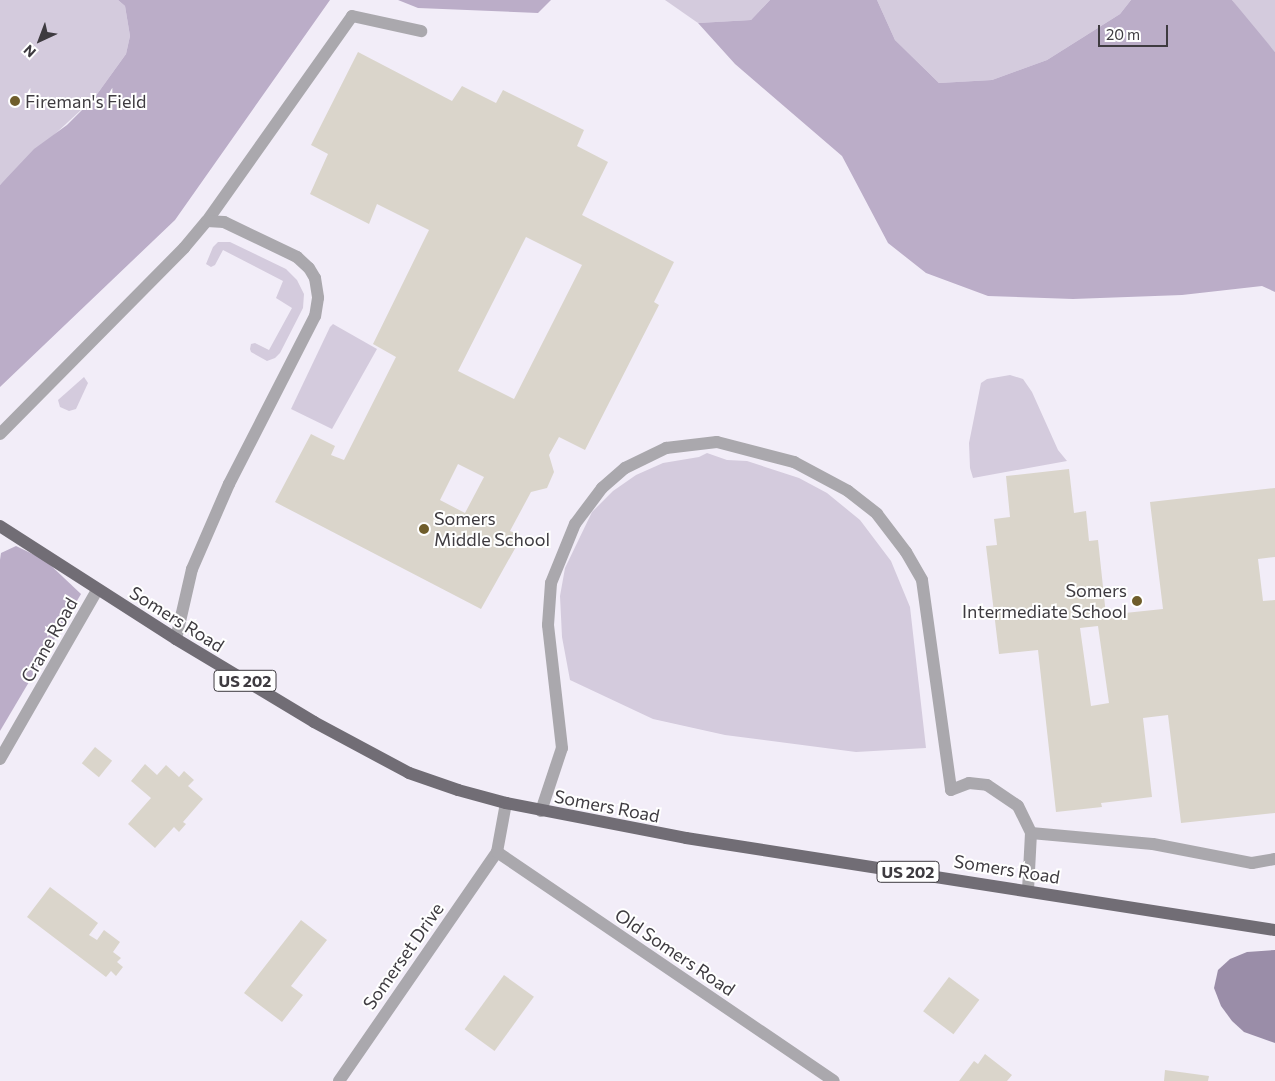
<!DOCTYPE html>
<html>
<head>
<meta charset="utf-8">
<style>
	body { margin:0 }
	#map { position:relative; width:1275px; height:1081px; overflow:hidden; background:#f2edf8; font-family:Commissioner,sans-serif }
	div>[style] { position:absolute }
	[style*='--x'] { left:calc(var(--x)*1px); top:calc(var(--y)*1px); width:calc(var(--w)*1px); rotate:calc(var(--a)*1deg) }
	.green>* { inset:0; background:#d4cbdd }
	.forest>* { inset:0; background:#bbadc8 }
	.water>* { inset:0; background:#9a8da8 }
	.building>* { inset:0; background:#dad5cb; transform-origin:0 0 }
	.minor>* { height:12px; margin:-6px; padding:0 6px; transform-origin:6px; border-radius:6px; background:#aaa8ad }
	.major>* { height:12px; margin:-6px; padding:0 6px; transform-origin:6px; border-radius:6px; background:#716d75 }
	.dots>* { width:14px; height:14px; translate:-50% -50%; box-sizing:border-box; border:2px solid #fff; border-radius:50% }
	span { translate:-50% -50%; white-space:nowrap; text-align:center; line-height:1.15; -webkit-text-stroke:4px #fff; paint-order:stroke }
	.shield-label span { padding:1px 4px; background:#fff; border:1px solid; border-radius:4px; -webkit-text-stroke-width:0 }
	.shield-label { font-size:16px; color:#3e3b40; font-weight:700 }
	.poi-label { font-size:18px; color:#3e3b40 }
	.left { translate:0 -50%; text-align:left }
	.right { translate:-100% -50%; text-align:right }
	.street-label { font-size:18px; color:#3e3b40 }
	.north { position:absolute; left:15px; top:15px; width:50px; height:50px; -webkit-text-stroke:4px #fff; paint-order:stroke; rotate:223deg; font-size:14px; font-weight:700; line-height:20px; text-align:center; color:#3e3b40 }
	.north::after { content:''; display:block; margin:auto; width:18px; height:22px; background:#3e3b40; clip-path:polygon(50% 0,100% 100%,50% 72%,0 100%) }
	.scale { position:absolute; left:1098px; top:25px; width:70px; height:22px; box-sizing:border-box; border:2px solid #3e3b40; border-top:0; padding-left:6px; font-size:15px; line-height:18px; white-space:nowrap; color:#3e3b40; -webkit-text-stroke:4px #fff; paint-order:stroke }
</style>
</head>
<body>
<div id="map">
	<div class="green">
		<i style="clip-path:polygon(0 0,118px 0,125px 6px,130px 36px,126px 54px,95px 97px,0 185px)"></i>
		<i style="clip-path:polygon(665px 0,770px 0,751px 20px,698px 23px)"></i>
		<i style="clip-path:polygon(877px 0,1131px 0,1120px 14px,1047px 60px,992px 80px,939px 83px,895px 40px)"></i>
		<i style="clip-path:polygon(1232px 0,1275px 0,1275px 52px,1246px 19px)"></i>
		<i style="clip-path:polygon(218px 242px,230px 242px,286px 269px,297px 280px,304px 294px,303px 308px,280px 353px,275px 358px,267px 361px,251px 352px,250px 349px,251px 344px,255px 343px,269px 350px,292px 308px,276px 298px,283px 281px,223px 250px,215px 265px,211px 267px,206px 264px,213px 247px)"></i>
		<i style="clip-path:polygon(333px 324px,377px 349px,332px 429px,291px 409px,330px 327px)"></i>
		<i style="clip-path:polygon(1010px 375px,1023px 379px,1032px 392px,1058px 450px,1067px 461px,973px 478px,970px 468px,969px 443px,981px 383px,987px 379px)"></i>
		<i style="clip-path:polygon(84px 377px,88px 383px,76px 409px,69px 411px,60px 407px,58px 400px)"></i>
		<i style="clip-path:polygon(707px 453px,727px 460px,747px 461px,799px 478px,827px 493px,860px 520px,891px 561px,910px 607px,926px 748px,856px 752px,725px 735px,653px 719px,570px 680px,562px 637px,560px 596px,565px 568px,592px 512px,613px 491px,636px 475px,663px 463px,699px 457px)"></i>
	</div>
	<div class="forest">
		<i style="clip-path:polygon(118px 0,330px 0,175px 220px,0 387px,0 185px,34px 149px,67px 125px,95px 97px,126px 54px,130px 36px,125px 6px)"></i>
		<i style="clip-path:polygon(398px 0,551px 0,538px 13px,418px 8px)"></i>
		<i style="clip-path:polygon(770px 0,877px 0,895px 40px,939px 83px,992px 80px,1047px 60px,1120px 14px,1131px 0,1232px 0,1275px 52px,1275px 292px,1262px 286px,1182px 295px,1073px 299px,988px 296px,926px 273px,888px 243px,842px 156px,735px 64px,698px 23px,751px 20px)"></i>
		<i style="clip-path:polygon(16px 546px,45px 560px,81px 594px,0 731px,0 560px,1px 553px)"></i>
	</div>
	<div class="water">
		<i style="clip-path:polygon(1275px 950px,1275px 1043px,1244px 1032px,1232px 1021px,1221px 1006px,1214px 988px,1218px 970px,1230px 959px,1247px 952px)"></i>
	</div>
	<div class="building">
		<i style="clip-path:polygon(evenodd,358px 52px,452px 101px,462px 86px,496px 103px,503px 90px,584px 130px,577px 146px,608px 162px,582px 215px,674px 262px,654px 302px,659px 305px,585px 450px,559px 437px,549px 455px,554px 472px,547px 488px,531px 492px,510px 531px,522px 536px,481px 609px,275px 502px,311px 434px,335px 446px,331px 455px,344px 460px,396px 357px,373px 344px,429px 230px,377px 204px,369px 224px,310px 194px,328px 154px,311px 145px,358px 52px,526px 237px,582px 265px,514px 399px,458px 371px,526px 237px,358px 52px,458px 464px,484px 477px,465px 513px,440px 500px,458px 464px)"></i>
		<i style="clip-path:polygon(evenodd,1069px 469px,1074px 513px,1086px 511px,1089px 541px,1098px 540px,1106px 615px,1163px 609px,1150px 502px,1275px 488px,1275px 557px,1258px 559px,1263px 601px,1275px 600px,1275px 813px,1181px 823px,1168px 715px,1143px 718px,1152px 797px,1101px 803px,1102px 807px,1056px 812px,1038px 650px,999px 654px,986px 546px,997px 545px,994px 519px,1010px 517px,1006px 476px,1069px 469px,1098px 626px,1109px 703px,1091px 706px,1080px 628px,1098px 626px)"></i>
		<i style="left:95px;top:747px;width:22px;height:21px;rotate:39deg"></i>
		<i style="clip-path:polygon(145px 764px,157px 775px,166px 765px,179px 777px,184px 771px,194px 780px,188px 786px,203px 799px,183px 822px,186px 824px,179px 832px,174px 827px,155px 848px,128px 824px,151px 798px,131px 781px)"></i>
		<i style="clip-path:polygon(50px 887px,98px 923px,89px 935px,97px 940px,104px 930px,120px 942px,113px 952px,121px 958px,117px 962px,123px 967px,116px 976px,111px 971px,106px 977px,27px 917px)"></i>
		<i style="clip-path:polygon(301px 920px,327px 940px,291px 986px,303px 995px,282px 1022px,244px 993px)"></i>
		<i style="left:504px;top:975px;width:37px;height:67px;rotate:36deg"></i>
		<i style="left:949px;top:977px;width:38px;height:43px;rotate:37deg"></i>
		<i style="clip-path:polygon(985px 1054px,1012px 1075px,1007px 1081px,959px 1081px,974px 1061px,978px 1064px)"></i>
		<i style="clip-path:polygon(1165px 1070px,1209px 1076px,1208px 1081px,1164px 1081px)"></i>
	</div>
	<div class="minor">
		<i style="--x:207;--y:221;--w:251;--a:-54.7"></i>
		<i style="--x:352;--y:16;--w:71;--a:12.3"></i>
		<i style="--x:0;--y:434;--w:262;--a:-45.3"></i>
		<i style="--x:184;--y:248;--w:35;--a:-50"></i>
		<i style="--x:207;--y:221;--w:17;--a:3"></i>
		<i style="--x:224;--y:222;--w:81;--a:25.6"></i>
		<i style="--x:297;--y:257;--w:16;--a:43"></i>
		<i style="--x:309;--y:268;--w:12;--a:59"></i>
		<i style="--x:315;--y:278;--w:20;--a:81"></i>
		<i style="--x:318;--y:298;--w:18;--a:99"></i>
		<i style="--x:315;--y:316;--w:189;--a:117.1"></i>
		<i style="--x:229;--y:484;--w:93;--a:113.5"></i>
		<i style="--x:192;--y:569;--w:72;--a:102.9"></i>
		<i style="--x:0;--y:759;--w:195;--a:-60.1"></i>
		<i style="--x:541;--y:811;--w:66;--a:-71.6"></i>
		<i style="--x:562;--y:748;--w:124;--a:-96.5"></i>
		<i style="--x:548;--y:625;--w:42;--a:-85.9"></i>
		<i style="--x:551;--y:583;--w:64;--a:-67.9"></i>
		<i style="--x:575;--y:524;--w:45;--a:-53.1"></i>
		<i style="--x:602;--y:488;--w:30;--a:-41"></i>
		<i style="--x:625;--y:468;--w:46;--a:-26"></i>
		<i style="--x:666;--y:448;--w:51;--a:-6.7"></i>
		<i style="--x:717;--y:442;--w:80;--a:14.6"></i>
		<i style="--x:794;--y:462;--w:61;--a:28.2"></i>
		<i style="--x:848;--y:491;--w:37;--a:38"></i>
		<i style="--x:877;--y:514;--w:48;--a:52.7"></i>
		<i style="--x:906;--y:552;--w:32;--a:60"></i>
		<i style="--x:922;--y:580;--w:212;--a:82.1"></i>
		<i style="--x:951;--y:790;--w:19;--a:-21"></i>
		<i style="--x:969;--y:783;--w:18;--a:6"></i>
		<i style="--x:987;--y:785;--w:37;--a:34"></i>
		<i style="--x:1018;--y:806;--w:30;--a:64"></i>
		<i style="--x:1031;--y:833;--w:57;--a:93"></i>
		<i style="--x:1031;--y:833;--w:122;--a:5.2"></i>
		<i style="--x:1153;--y:844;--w:101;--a:10.9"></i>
		<i style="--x:1252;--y:863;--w:23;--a:-10"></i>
		<i style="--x:497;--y:852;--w:407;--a:34.2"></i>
		<i style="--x:339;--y:1081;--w:278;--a:-55.4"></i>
		<i style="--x:497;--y:852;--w:50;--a:-79.6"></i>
	</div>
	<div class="major">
		<i style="--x:0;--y:526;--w:209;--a:32.7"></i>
		<i style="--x:176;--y:639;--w:161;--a:31"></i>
		<i style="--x:314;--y:722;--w:108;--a:28.2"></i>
		<i style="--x:409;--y:773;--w:52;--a:19.1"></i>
		<i style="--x:458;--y:790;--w:50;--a:15.2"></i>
		<i style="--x:506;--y:803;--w:183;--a:11"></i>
		<i style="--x:686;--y:838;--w:596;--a:8.88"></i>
	</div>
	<div class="dots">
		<i style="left:15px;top:101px;background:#6f5d2b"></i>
		<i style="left:424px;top:529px;background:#6f5d2b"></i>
		<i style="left:1137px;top:601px;background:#6f5d2b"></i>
	</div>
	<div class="shield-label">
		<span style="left:245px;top:681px">US 202</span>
		<span style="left:908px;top:872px">US 202</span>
	</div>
	<div class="poi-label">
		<span class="left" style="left:25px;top:101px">Fireman's Field</span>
		<span class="left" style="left:434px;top:529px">Somers<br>Middle School</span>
		<span class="right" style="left:1127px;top:601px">Somers<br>Intermediate School</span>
	</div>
	<div class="street-label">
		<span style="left:177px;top:619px;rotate:32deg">Somers Road</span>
		<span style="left:49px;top:640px;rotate:-60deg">Crane Road</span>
		<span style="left:607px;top:806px;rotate:11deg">Somers Road</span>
		<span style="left:1007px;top:869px;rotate:9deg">Somers Road</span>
		<span style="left:675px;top:952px;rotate:34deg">Old Somers Road</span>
		<span style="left:403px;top:956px;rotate:-55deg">Somerset Drive</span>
	</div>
	<div class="north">N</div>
	<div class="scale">20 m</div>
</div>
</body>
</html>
